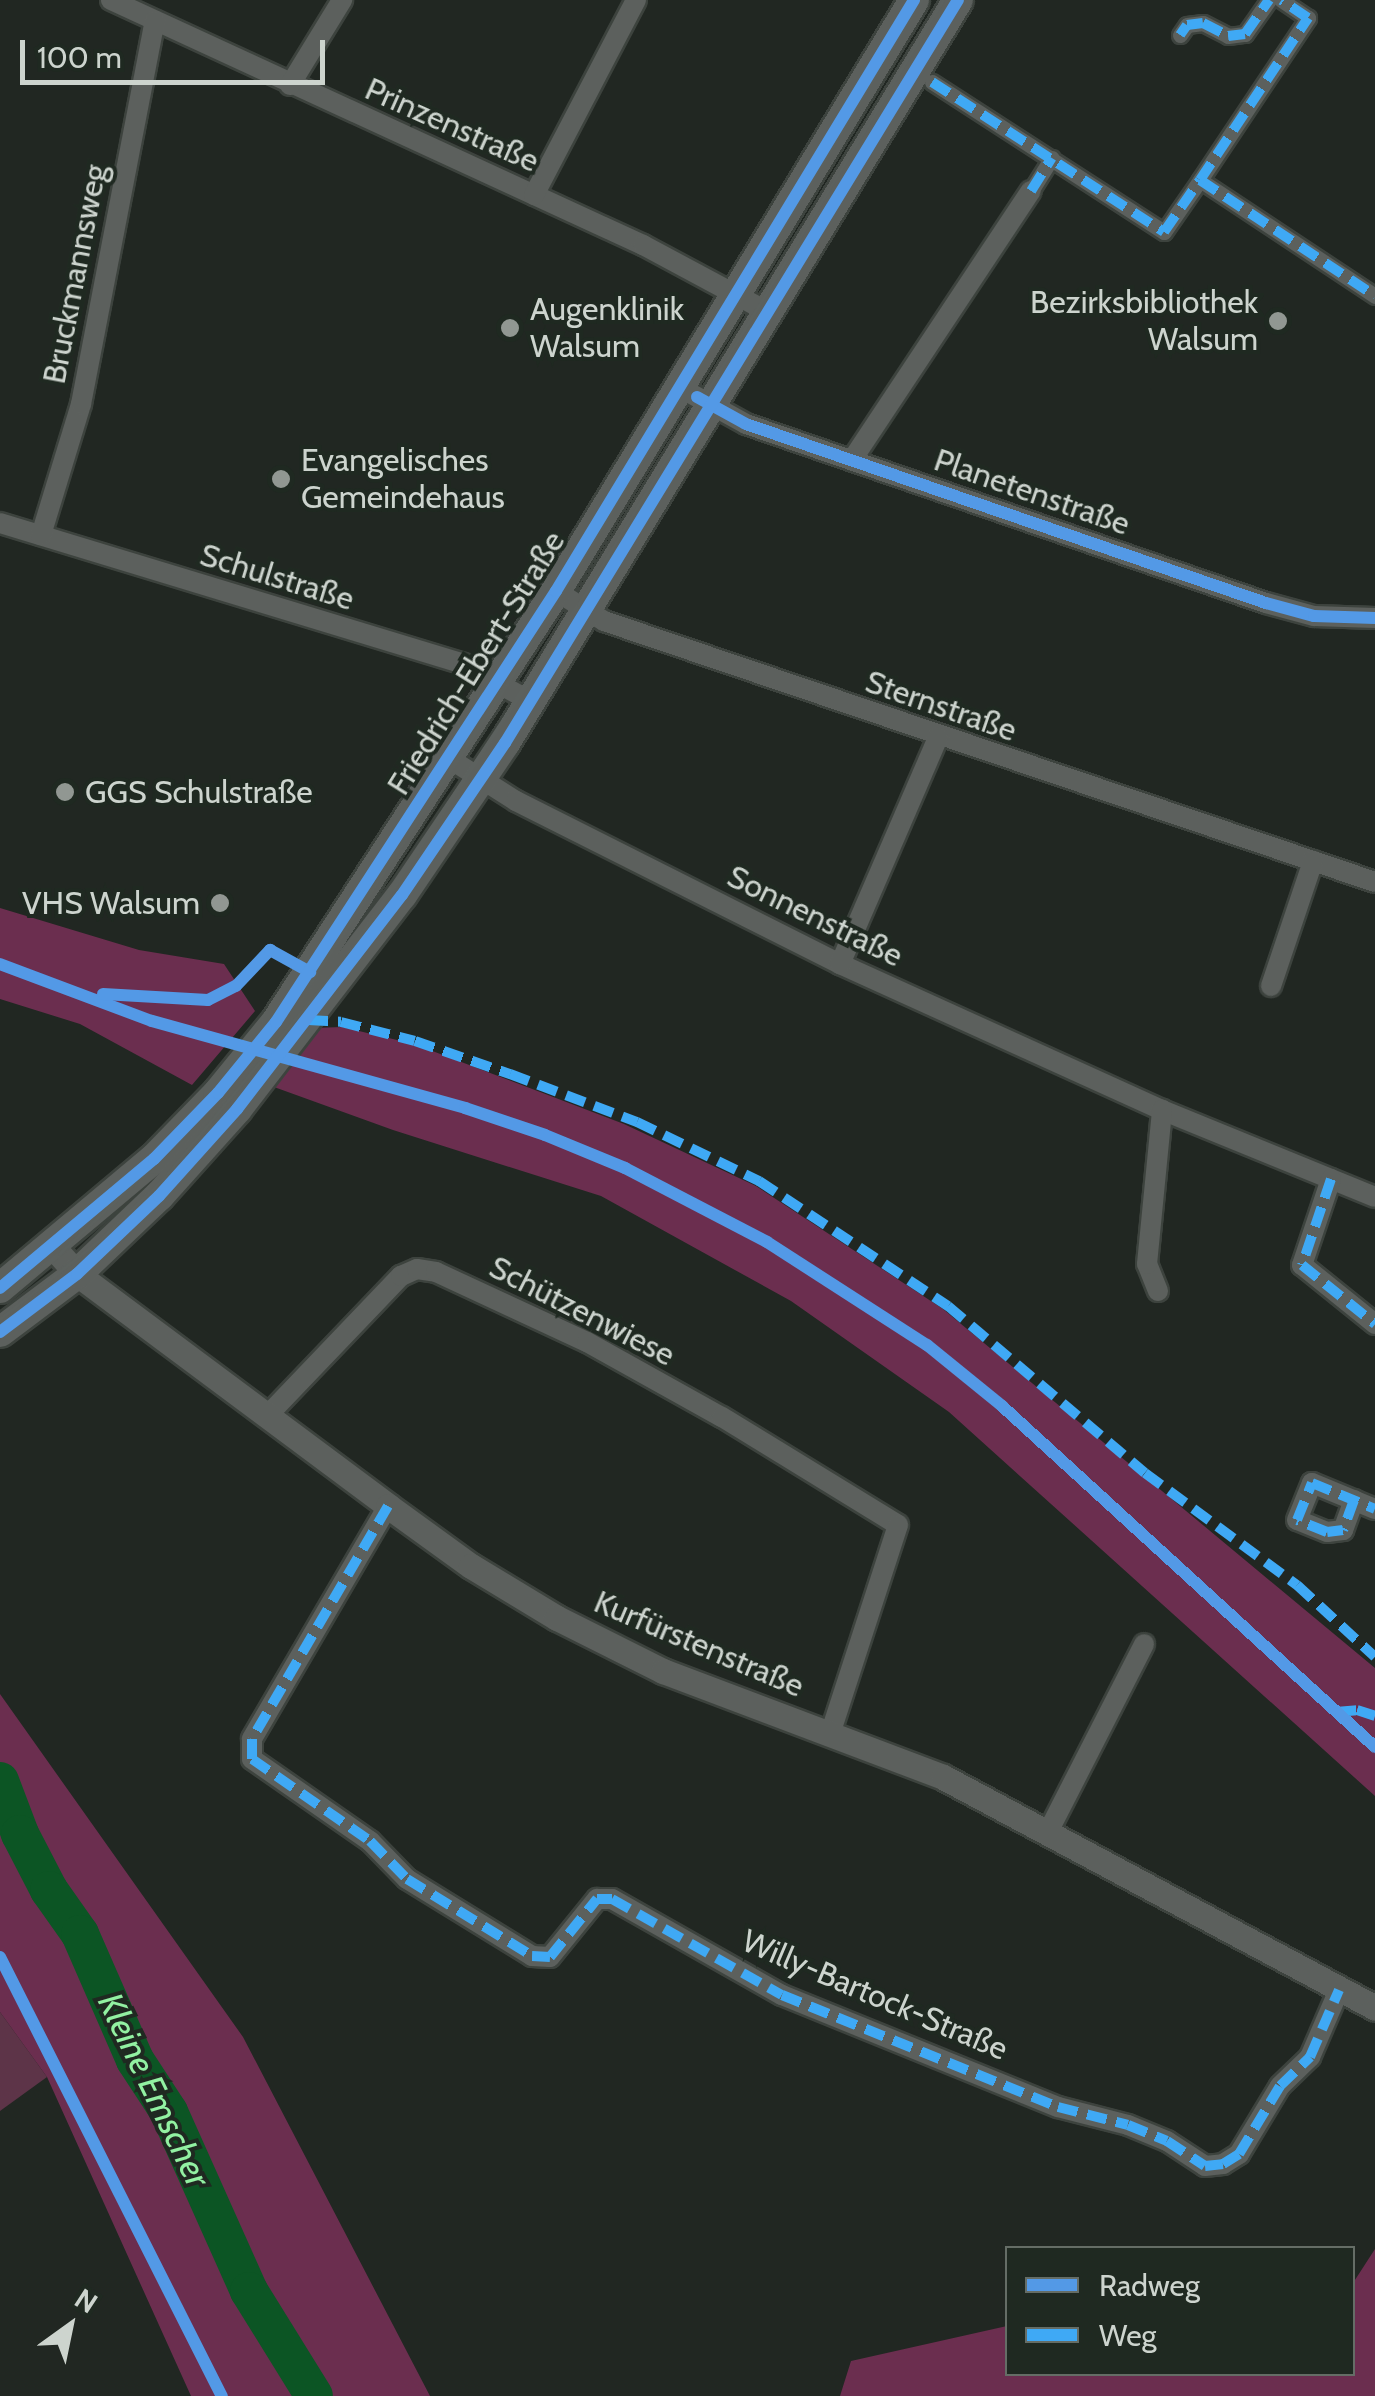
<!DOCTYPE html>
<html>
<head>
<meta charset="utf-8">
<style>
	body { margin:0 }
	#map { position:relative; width:1375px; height:2396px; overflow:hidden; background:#212722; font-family:Cabin,sans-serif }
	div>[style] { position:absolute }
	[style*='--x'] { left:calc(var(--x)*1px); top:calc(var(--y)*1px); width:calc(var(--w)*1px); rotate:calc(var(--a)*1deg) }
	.green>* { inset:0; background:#5d3448 }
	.forest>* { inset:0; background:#6b2e4f }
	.river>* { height:38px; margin:-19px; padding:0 19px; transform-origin:19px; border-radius:19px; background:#0c5524 }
	.roads { filter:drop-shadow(2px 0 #3d433e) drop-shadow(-2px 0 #3d433e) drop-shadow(0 2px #3d433e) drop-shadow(0 -2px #3d433e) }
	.pedestrian>* { height:15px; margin:-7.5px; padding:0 7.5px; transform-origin:7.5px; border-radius:7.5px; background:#5c605d }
	.minor>* { height:20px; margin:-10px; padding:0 10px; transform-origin:10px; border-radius:10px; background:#5c605d }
	.tertiary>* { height:25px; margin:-12.5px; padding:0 12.5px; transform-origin:12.5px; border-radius:12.5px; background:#5c605d }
	.secondary>* { height:30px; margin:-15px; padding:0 15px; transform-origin:15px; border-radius:15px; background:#5c605d }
	.tram>* { height:2.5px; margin:-1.25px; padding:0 1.25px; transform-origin:1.25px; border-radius:1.25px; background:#5c615e }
	.quiet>* { height:10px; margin-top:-5px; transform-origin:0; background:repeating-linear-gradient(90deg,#3fa9f5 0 20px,transparent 0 30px) }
	.cycleway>* { height:12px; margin:-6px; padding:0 6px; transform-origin:6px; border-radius:6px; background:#5399e6 }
	.dots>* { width:28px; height:28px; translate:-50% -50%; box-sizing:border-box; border:5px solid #1f2921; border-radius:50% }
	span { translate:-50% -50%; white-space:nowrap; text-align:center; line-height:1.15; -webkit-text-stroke:8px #1f2921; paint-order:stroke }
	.street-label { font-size:32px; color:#cdd4ce }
	.poi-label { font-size:32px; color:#cdd4ce }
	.right { translate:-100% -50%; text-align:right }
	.left { translate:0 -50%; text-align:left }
	.water-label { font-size:35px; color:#92f1a2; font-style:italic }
	.legend { position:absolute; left:1005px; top:2246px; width:350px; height:130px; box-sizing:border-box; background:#1f2921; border:2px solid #656d66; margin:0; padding:12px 18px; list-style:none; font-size:30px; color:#cdd4ce }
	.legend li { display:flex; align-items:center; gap:20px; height:50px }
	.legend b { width:50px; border:2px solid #656d66 }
	.north { position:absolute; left:20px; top:2276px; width:100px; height:100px; -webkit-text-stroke:8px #1f2921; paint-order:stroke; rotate:33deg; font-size:28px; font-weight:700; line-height:40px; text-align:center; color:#cdd4ce }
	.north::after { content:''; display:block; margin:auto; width:35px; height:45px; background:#cdd4ce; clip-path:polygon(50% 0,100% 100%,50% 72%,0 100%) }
	.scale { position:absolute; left:20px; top:40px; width:305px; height:45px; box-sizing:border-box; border:5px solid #cdd4ce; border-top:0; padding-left:12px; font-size:30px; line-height:35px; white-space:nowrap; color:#cdd4ce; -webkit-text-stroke:8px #1f2921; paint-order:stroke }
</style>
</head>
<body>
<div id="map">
	<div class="green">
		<i style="clip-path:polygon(0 2012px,47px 2077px,0 2111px)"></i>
	</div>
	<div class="forest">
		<i style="clip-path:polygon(0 908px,139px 950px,224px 964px,255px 1011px,192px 1085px,80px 1024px,0 999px)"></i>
		<i style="clip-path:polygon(342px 1027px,414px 1044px,624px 1124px,756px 1186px,943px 1309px,1375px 1668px,1375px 1796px,949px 1412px,791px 1301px,601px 1196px,393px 1130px,274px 1087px,313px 1028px)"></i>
		<i style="clip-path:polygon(0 1694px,243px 2037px,430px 2396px,191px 2396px,47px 2077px,0 2012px)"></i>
		<i style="clip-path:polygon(1375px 2249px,1375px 2396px,840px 2396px,851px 2361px,1007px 2326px,1008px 2374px,1352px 2374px,1353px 2283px)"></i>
	</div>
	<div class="river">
		<i style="--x:0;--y:1781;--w:57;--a:69.3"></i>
		<i style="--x:20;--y:1834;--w:63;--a:62.6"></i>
		<i style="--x:49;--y:1890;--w:54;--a:54.8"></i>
		<i style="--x:80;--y:1934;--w:137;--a:66.4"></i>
		<i style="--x:135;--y:2060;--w:62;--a:56.8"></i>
		<i style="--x:169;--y:2112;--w:196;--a:65.9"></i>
		<i style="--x:249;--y:2291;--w:123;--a:58.2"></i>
	</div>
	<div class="roads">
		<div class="pedestrian">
			<i style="--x:1180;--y:35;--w:12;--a:-55"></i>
			<i style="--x:1187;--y:25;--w:16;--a:-7"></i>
			<i style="--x:1203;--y:23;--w:28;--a:27"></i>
			<i style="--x:1228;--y:36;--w:17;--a:-7"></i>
			<i style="--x:1245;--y:34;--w:42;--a:-54.8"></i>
			<i style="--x:932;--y:82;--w:276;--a:32.9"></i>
			<i style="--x:1164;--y:232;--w:63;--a:-55.3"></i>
			<i style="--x:1200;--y:180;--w:210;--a:33.5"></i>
			<i style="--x:1200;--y:180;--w:195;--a:-56.3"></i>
			<i style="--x:1308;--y:18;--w:32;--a:-146"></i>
			<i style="--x:1031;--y:191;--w:39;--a:-58"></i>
		</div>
		<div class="minor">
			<i style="--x:111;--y:0;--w:586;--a:24.73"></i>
			<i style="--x:643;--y:245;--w:140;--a:28.2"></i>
			<i style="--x:290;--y:85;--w:100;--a:-58.5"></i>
			<i style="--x:534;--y:195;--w:220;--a:-62.4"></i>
			<i style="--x:679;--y:387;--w:77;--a:28.9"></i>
			<i style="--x:746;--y:424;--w:550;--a:19"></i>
			<i style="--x:1266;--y:603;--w:50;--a:15.2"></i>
			<i style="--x:1314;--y:616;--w:61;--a:1.9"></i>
			<i style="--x:852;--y:460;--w:323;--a:-56.4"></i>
			<i style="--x:0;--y:523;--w:484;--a:16.9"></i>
			<i style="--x:463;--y:664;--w:77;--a:28.9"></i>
			<i style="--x:41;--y:535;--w:137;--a:-73"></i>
			<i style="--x:81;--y:404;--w:390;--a:-79.1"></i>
			<i style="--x:556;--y:591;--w:57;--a:32"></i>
			<i style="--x:604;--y:621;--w:814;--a:18.7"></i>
			<i style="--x:450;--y:759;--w:78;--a:32.5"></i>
			<i style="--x:516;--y:801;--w:363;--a:26.7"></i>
			<i style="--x:840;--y:964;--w:354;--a:24.4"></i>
			<i style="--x:1162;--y:1110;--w:230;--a:22.2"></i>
			<i style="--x:840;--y:964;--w:247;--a:-66.6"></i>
			<i style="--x:1271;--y:986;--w:132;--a:-71.4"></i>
			<i style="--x:1331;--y:1179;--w:91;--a:108.6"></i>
			<i style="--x:1302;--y:1265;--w:94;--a:38.9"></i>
			<i style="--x:1158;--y:1291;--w:29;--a:-112"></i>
			<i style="--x:1147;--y:1264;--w:155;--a:-84.4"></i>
			<i style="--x:267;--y:1416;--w:194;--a:-46.3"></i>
			<i style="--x:401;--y:1276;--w:17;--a:-24"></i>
			<i style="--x:417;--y:1269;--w:19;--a:9"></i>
			<i style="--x:436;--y:1272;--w:166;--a:24.9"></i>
			<i style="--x:587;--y:1342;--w:154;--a:29.1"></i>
			<i style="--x:722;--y:1417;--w:206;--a:31.5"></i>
			<i style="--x:898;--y:1525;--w:220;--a:108"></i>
			<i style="--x:1354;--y:1500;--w:32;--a:110"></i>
			<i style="--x:1343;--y:1530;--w:16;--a:173"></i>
			<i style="--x:1327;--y:1532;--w:32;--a:-158"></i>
			<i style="--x:1297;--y:1520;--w:40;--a:-68"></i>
			<i style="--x:1312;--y:1483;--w:68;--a:22.4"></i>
			<i style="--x:388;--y:1506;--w:270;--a:120.3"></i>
			<i style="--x:252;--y:1739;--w:20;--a:90"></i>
			<i style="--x:252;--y:1759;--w:144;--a:34.8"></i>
			<i style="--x:370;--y:1841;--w:53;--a:45.8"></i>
			<i style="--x:407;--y:1879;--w:147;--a:31.6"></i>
			<i style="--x:532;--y:1956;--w:18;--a:3"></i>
			<i style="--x:550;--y:1957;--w:75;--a:-51"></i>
			<i style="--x:597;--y:1899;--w:15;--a:0"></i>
			<i style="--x:612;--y:1899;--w:195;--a:29.5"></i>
			<i style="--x:782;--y:1995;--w:298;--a:22.1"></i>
			<i style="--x:1058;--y:2107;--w:72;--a:14.4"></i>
			<i style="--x:1128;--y:2125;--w:42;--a:22.3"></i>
			<i style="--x:1167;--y:2141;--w:45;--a:33.3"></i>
			<i style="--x:1205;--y:2166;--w:18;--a:-6"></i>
			<i style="--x:1223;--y:2164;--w:19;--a:-32"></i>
			<i style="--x:1239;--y:2154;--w:79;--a:-58.9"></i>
			<i style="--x:1280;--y:2086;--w:42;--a:-44"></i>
			<i style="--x:1310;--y:2057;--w:73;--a:-66.6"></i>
			<i style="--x:1048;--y:1832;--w:211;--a:-62.9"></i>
		</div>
		<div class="tertiary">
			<i style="--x:53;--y:1247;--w:36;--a:48"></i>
			<i style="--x:77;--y:1274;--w:388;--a:36.7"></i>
			<i style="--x:388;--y:1506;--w:102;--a:35.9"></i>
			<i style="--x:471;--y:1566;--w:100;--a:31.2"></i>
			<i style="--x:557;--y:1618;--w:119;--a:26.6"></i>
			<i style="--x:663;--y:1671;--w:299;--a:20.7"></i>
			<i style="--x:943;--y:1777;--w:490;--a:28.1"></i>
		</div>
		<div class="secondary">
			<i style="--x:0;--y:1288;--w:201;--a:-40"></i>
			<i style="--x:154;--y:1159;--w:92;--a:-45.9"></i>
			<i style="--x:218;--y:1093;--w:92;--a:-50.8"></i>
			<i style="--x:276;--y:1022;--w:514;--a:-56.99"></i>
			<i style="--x:556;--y:591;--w:691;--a:-58.79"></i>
			<i style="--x:0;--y:1332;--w:96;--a:-37"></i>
			<i style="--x:77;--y:1274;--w:113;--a:-43.6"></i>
			<i style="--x:159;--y:1196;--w:117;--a:-48.1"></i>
			<i style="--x:237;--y:1109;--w:270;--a:-52.4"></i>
			<i style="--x:402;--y:895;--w:184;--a:-55.9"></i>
			<i style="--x:505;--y:743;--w:870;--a:-58.63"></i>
		</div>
	</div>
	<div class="tram">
		<i style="--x:308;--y:985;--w:359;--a:-56.6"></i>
		<i style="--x:506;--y:685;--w:801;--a:-58.79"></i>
		<i style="--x:10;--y:1292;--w:62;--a:-37.8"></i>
		<i style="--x:59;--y:1254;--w:168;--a:-43.3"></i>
		<i style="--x:0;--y:1319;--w:130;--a:-38.5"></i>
		<i style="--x:102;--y:1238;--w:86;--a:-44.1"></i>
		<i style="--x:164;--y:1178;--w:289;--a:-50.5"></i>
		<i style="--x:348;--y:955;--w:419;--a:-56.7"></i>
		<i style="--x:578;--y:605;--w:707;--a:-58.9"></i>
	</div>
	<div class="quiet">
		<i style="--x:1180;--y:35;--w:12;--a:-55"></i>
		<i style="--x:1187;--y:25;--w:16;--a:-7"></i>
		<i style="--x:1203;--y:23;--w:28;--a:27"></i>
		<i style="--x:1228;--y:36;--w:17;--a:-7"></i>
		<i style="--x:1245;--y:34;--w:42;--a:-54.8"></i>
		<i style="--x:932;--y:82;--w:276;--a:32.9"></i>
		<i style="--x:1164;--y:232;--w:63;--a:-55.3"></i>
		<i style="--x:1200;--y:180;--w:210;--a:33.5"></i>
		<i style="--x:1200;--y:180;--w:195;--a:-56.3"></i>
		<i style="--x:1308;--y:18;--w:32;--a:-146"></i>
		<i style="--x:1031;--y:191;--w:39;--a:-58"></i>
		<i style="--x:308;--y:1020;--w:33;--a:3"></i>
		<i style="--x:341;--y:1022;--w:76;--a:14.4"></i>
		<i style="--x:415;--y:1041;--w:101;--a:19.2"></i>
		<i style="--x:510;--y:1074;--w:136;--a:20.7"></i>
		<i style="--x:637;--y:1122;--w:136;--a:25.8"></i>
		<i style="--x:759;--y:1181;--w:227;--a:33.5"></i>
		<i style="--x:948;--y:1306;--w:258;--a:40.3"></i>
		<i style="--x:1145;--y:1473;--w:189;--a:36.4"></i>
		<i style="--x:1297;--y:1585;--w:106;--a:42.7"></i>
		<i style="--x:1331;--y:1179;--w:91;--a:108.6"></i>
		<i style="--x:1302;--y:1265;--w:94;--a:38.9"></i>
		<i style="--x:1354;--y:1500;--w:32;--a:110"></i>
		<i style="--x:1343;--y:1530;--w:16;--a:173"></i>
		<i style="--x:1327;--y:1532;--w:32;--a:-158"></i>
		<i style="--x:1297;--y:1520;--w:40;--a:-68"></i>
		<i style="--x:1312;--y:1483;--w:68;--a:22.4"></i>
		<i style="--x:388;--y:1506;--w:270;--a:120.3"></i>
		<i style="--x:252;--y:1739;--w:20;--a:90"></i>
		<i style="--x:252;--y:1759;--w:144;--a:34.8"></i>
		<i style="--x:370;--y:1841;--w:53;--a:45.8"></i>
		<i style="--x:407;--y:1879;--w:147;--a:31.6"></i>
		<i style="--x:532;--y:1956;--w:18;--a:3"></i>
		<i style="--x:550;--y:1957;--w:75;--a:-51"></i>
		<i style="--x:597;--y:1899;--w:15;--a:0"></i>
		<i style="--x:612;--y:1899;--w:195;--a:29.5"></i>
		<i style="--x:782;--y:1995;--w:298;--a:22.1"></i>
		<i style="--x:1058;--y:2107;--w:72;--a:14.4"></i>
		<i style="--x:1128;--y:2125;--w:42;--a:22.3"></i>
		<i style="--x:1167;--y:2141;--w:45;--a:33.3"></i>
		<i style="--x:1205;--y:2166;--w:18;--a:-6"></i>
		<i style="--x:1223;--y:2164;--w:19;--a:-32"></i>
		<i style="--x:1239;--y:2154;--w:79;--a:-58.9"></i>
		<i style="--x:1280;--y:2086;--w:42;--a:-44"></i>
		<i style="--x:1310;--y:2057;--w:73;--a:-66.6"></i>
		<i style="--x:1336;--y:1712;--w:21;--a:-5"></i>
		<i style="--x:1357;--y:1710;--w:19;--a:18"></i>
	</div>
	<div class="cycleway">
		<i style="--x:697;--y:397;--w:56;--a:28.9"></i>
		<i style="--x:746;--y:424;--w:550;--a:19"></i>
		<i style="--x:1266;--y:603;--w:50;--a:15.2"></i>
		<i style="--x:1314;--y:616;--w:61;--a:1.9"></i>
		<i style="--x:0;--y:964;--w:162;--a:20.6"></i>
		<i style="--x:152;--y:1021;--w:325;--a:15.5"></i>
		<i style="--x:465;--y:1108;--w:84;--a:18.6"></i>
		<i style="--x:545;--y:1135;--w:87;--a:22.4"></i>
		<i style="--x:625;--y:1168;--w:160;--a:27.5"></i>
		<i style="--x:767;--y:1242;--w:190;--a:32.8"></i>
		<i style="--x:927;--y:1345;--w:97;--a:39.1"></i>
		<i style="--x:1002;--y:1406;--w:505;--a:42.43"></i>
		<i style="--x:103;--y:994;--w:105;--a:3.3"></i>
		<i style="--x:208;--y:1000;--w:31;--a:-27"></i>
		<i style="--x:236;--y:986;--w:50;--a:-46.6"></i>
		<i style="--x:270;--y:950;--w:46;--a:28.8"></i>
		<i style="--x:0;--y:1288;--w:201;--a:-40"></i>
		<i style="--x:154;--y:1159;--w:92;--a:-45.9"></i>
		<i style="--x:218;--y:1093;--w:92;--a:-50.8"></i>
		<i style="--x:276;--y:1022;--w:514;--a:-56.99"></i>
		<i style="--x:556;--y:591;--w:691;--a:-58.79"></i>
		<i style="--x:0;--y:1332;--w:96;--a:-37"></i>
		<i style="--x:77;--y:1274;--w:113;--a:-43.6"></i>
		<i style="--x:159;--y:1196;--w:117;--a:-48.1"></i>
		<i style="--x:237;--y:1109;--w:270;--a:-52.4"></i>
		<i style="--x:402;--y:895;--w:184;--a:-55.9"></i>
		<i style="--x:505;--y:743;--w:870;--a:-58.63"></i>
		<i style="--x:0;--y:1957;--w:492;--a:63.2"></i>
	</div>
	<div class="dots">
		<i style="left:1278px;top:321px;background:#919792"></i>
		<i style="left:510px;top:328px;background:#919792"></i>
		<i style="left:281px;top:479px;background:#919792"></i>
		<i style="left:65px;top:792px;background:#919792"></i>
		<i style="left:220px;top:903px;background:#919792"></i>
	</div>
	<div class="street-label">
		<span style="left:452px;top:125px;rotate:24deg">Prinzenstraße</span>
		<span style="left:75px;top:274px;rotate:-79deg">Bruckmannsweg</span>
		<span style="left:1032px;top:492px;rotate:19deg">Planetenstraße</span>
		<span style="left:277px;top:577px;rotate:17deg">Schulstraße</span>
		<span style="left:476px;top:663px;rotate:-58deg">Friedrich-Ebert-Straße</span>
		<span style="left:941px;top:706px;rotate:19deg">Sternstraße</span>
		<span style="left:815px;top:916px;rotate:26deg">Sonnenstraße</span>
		<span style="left:582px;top:1311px;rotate:27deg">Schützenwiese</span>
		<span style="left:699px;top:1644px;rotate:23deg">Kurfürstenstraße</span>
		<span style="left:875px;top:1995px;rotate:23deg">Willy-Bartock-Straße</span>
	</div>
	<div class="poi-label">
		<span class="right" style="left:1258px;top:321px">Bezirksbibliothek<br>Walsum</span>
		<span class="left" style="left:530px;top:328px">Augenklinik<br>Walsum</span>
		<span class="left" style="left:301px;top:479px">Evangelisches<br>Gemeindehaus</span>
		<span class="left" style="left:85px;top:792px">GGS Schulstraße</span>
		<span class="right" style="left:200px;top:903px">VHS Walsum</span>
	</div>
	<div class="water-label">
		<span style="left:154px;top:2090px;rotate:64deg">Kleine Emscher</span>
	</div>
	<ul class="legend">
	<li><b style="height:12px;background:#5399e6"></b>Radweg</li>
	<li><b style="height:12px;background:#3fa9f5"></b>Weg</li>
	</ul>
	<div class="north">N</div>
	<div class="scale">100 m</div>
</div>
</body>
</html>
